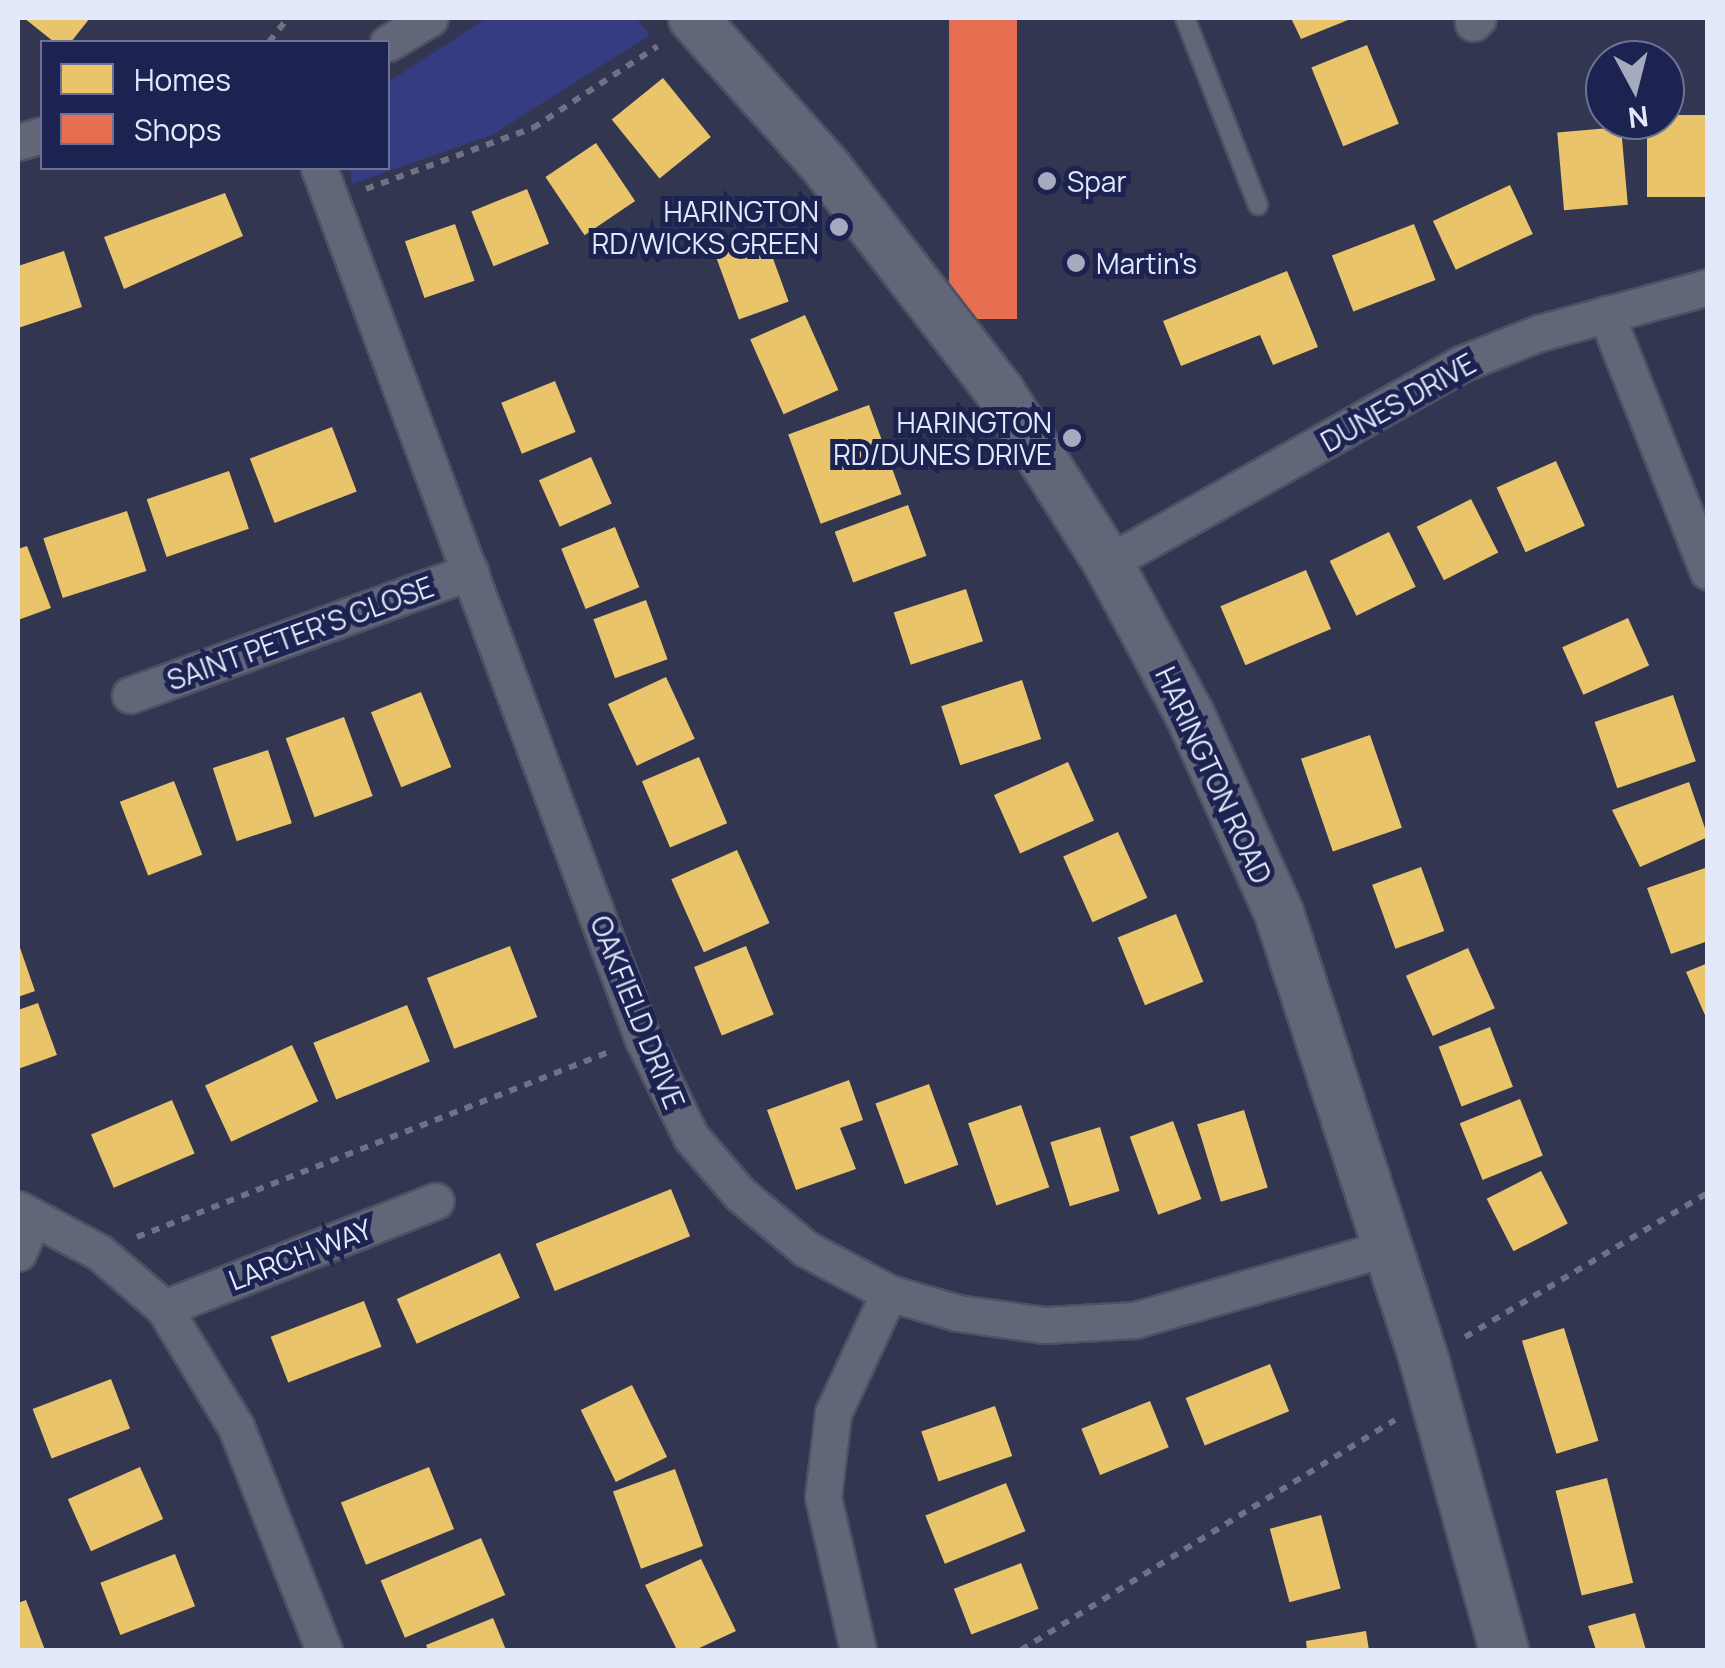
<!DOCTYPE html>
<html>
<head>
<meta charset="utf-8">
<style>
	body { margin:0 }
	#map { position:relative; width:1725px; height:1668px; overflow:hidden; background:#333650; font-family:Manrope,sans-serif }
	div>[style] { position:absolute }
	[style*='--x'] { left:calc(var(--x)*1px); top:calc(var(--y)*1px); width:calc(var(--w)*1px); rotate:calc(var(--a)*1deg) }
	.green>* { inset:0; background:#353c82 }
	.homes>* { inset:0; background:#e9c46a; transform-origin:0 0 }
	.shops>* { inset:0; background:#e76f51; transform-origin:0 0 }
	.path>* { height:6px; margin-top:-3px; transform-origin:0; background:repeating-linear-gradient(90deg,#6e7283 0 8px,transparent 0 16px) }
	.roads { filter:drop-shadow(2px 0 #4e5064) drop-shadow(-2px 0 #4e5064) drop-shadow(0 2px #4e5064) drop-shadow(0 -2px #4e5064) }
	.lane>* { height:18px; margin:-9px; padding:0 9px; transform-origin:9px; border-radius:9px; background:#626679 }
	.street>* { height:35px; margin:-17.5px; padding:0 17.5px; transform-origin:17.5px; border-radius:17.5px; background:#626679 }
	.secondary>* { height:48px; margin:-24px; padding:0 24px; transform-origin:24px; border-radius:24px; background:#626679 }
	.dots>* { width:28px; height:28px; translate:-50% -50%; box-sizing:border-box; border:5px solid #1d2351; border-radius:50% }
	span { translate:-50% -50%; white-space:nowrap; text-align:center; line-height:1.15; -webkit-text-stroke:10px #1d2351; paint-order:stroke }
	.poi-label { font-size:28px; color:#e3e8fa }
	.left { translate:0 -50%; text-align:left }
	.right { translate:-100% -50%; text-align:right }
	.street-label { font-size:28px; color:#e3e8fa }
	.frame { position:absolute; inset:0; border:20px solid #e3e8fa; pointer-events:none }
	.legend { position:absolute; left:40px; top:40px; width:350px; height:130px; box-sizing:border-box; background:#1d2351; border:2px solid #6c7295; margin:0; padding:12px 18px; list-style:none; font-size:30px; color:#e3e8fa }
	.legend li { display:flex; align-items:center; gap:20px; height:50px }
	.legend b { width:50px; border:2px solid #6c7295 }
	.north { position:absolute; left:1585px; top:40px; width:100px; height:100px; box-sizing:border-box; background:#1d2351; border:2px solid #6c7295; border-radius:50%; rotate:173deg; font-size:28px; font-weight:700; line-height:40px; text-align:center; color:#e3e8fa }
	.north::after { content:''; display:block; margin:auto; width:35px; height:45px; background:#a5aabe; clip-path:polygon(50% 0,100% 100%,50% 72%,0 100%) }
</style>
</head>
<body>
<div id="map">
	<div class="green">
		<i style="clip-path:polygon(487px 18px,636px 18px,650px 35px,492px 135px,352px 184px,350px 168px,388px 168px,388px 82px)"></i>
	</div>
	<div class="homes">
		<i style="clip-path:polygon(24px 18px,90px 18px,71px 42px,54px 42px)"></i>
		<i style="clip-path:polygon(1291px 18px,1353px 18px,1301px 39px)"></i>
		<i style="left:1367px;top:45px;width:85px;height:60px;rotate:68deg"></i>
		<i style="left:663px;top:78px;width:76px;height:66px;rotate:51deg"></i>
		<i style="left:1708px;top:115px;width:82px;height:61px;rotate:90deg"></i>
		<i style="left:1621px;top:127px;width:78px;height:64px;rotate:85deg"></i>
		<i style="left:596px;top:143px;width:70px;height:61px;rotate:56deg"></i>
		<i style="left:1510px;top:185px;width:54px;height:85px;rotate:65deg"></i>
		<i style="left:527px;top:189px;width:59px;height:60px;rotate:68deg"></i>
		<i style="clip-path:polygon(225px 193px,243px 236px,124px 289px,104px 237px)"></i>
		<i style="left:455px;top:224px;width:60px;height:53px;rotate:71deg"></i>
		<i style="left:1414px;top:224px;width:60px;height:88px;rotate:69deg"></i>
		<i style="left:763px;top:231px;width:75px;height:53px;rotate:70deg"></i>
		<i style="clip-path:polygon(64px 251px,82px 307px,18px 328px,18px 266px)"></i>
		<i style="clip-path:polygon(1287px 271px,1318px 347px,1273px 365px,1260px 335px,1181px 366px,1163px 321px)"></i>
		<i style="left:805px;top:315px;width:82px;height:60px;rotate:66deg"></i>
		<i style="left:555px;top:381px;width:55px;height:58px;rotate:68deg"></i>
		<i style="left:869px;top:405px;width:95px;height:86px;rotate:70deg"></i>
		<i style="left:332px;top:427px;width:69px;height:88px;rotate:69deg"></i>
		<i style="left:591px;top:457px;width:51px;height:57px;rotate:66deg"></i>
		<i style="left:1556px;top:461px;width:71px;height:65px;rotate:66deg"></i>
		<i style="left:229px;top:471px;width:61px;height:87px;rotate:71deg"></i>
		<i style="left:1471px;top:499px;width:60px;height:61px;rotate:63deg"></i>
		<i style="left:908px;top:505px;width:54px;height:78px;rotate:70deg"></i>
		<i style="left:127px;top:511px;width:63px;height:88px;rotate:72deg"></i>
		<i style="left:615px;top:527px;width:65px;height:58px;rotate:68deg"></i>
		<i style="left:1389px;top:532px;width:61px;height:66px;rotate:64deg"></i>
		<i style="clip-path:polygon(27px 546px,51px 608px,18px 620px,18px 549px)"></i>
		<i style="left:1306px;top:570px;width:64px;height:93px;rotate:67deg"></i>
		<i style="left:966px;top:589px;width:55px;height:76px;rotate:72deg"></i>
		<i style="left:646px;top:600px;width:63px;height:56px;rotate:70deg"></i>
		<i style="left:1628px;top:618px;width:52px;height:72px;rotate:66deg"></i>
		<i style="left:666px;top:677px;width:68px;height:64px;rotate:65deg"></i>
		<i style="left:1022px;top:680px;width:62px;height:85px;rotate:72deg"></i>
		<i style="left:421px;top:692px;width:81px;height:54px;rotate:68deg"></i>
		<i style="left:1673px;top:695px;width:70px;height:83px;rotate:71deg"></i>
		<i style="left:344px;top:717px;width:84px;height:62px;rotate:70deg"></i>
		<i style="left:1370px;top:735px;width:98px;height:73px;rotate:71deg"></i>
		<i style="left:268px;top:750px;width:77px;height:58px;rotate:72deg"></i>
		<i style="left:699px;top:757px;width:72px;height:62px;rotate:67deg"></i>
		<i style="left:1068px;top:762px;width:64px;height:81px;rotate:66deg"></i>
		<i style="left:174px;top:781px;width:79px;height:58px;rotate:69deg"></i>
		<i style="clip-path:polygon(1689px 782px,1708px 837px,1640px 867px,1612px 810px)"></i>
		<i style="left:1118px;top:832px;width:72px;height:60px;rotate:66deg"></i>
		<i style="left:737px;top:850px;width:80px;height:72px;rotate:66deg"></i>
		<i style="left:1421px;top:867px;width:68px;height:52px;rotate:70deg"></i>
		<i style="clip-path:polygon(1708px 867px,1708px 941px,1671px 954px,1647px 888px)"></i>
		<i style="left:1176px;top:914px;width:73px;height:63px;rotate:68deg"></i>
		<i style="clip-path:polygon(18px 942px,35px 991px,18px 997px)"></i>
		<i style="left:510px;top:946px;width:76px;height:89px;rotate:69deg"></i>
		<i style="left:746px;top:946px;width:74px;height:56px;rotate:68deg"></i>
		<i style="left:1468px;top:948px;width:66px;height:68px;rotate:66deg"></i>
		<i style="clip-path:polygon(1708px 963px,1708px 1022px,1686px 972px)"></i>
		<i style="clip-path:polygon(38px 1003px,57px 1055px,18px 1069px,18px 1010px)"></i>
		<i style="left:407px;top:1005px;width:61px;height:101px;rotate:68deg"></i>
		<i style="left:1490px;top:1027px;width:64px;height:55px;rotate:69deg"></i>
		<i style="left:292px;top:1045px;width:62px;height:96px;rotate:65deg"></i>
		<i style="clip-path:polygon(849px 1080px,863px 1120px,840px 1128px,856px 1169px,796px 1190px,767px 1110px)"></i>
		<i style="left:929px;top:1084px;width:86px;height:57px;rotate:70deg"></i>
		<i style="left:1520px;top:1099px;width:61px;height:65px;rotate:68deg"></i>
		<i style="left:172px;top:1100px;width:58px;height:88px;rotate:67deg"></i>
		<i style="left:1021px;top:1105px;width:87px;height:56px;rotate:71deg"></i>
		<i style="left:1244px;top:1110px;width:81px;height:49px;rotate:73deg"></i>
		<i style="left:1173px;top:1121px;width:83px;height:46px;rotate:70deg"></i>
		<i style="left:1100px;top:1127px;width:67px;height:52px;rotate:73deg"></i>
		<i style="left:1541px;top:1171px;width:59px;height:61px;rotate:63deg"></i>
		<i style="left:671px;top:1189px;width:51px;height:146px;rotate:68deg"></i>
		<i style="left:500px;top:1253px;width:49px;height:113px;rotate:66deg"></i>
		<i style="left:364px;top:1301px;width:49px;height:100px;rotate:69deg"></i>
		<i style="left:1564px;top:1328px;width:118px;height:44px;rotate:73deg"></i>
		<i style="left:1270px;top:1364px;width:51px;height:91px;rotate:68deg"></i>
		<i style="left:111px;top:1379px;width:53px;height:84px;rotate:69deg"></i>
		<i style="left:632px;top:1385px;width:80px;height:57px;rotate:64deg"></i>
		<i style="left:1150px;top:1401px;width:50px;height:74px;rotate:68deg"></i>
		<i style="left:995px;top:1406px;width:53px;height:78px;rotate:71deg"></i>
		<i style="left:140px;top:1467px;width:57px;height:79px;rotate:66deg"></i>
		<i style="left:429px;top:1467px;width:67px;height:95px;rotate:68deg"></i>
		<i style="left:675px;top:1469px;width:82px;height:66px;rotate:70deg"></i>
		<i style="left:1607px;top:1478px;width:108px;height:53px;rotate:76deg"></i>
		<i style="left:1006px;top:1483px;width:52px;height:87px;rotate:68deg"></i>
		<i style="left:1321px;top:1515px;width:76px;height:53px;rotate:75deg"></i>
		<i style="left:481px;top:1538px;width:62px;height:109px;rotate:67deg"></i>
		<i style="left:175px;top:1554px;width:56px;height:80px;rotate:69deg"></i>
		<i style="clip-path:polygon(701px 1559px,736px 1631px,695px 1650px,677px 1650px,645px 1585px)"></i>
		<i style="left:1021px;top:1563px;width:49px;height:72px;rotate:69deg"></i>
		<i style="clip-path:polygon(26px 1600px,45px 1650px,18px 1650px,18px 1603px)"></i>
		<i style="clip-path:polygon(1635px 1613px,1646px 1650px,1596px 1650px,1588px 1626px)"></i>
		<i style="clip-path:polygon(493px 1618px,506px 1650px,428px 1650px,426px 1645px)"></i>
		<i style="clip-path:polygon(1366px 1631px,1369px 1650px,1307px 1650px,1306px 1641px)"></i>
	</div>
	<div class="shops">
		<i style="left:949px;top:18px;width:68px;height:301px"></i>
	</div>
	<div class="path">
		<i style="--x:269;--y:42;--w:31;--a:-52"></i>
		<i style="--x:366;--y:189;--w:178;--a:-20.1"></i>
		<i style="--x:533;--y:128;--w:149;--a:-33.3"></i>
		<i style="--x:137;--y:1237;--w:507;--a:-21.4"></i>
		<i style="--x:1465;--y:1337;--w:282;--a:-30.7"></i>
		<i style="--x:1021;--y:1650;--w:439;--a:-31.6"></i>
	</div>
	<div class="roads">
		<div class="lane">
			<i style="--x:1185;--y:18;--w:201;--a:68.7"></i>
		</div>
		<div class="street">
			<i style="--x:1473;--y:23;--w:7;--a:-45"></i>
			<i style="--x:388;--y:43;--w:49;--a:-30.8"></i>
			<i style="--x:18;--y:142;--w:25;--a:-16"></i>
			<i style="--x:319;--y:168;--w:929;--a:69.6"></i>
			<i style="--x:643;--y:1039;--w:109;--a:63.9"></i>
			<i style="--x:691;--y:1137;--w:75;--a:49.3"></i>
			<i style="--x:740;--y:1194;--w:86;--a:39.8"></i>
			<i style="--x:806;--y:1249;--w:94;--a:27.9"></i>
			<i style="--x:889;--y:1293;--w:72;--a:16.2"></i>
			<i style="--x:958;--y:1313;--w:88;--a:7.9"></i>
			<i style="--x:1045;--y:1325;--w:90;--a:-3.2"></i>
			<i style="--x:1135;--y:1320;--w:263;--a:-15.9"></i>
			<i style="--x:1606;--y:314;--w:277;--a:68.4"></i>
			<i style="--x:1108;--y:563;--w:405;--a:-29.4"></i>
			<i style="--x:1461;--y:364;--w:84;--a:-21.7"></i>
			<i style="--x:1539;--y:333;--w:175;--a:-15.2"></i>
			<i style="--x:130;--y:695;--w:362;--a:-19.9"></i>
			<i style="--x:18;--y:1209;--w:92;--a:28"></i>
			<i style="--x:99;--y:1252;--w:86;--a:40.7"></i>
			<i style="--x:164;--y:1308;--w:139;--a:58.8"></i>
			<i style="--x:236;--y:1427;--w:240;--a:68.5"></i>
			<i style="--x:18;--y:1253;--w:36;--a:-66"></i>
			<i style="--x:164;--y:1308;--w:292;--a:-21.5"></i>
			<i style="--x:858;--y:1650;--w:157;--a:-102.9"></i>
			<i style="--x:823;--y:1497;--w:85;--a:-83.2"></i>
			<i style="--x:833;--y:1413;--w:132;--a:-65"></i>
		</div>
		<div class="secondary">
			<i style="--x:693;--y:18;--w:201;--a:48.2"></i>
			<i style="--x:827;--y:168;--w:283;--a:52.3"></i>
			<i style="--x:1000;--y:392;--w:202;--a:57.7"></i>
			<i style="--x:1108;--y:563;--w:173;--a:61.7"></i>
			<i style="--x:1190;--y:715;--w:217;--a:65.8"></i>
			<i style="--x:1279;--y:913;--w:473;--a:72"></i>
			<i style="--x:1425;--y:1363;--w:298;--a:74.6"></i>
		</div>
	</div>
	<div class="dots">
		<i style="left:1047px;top:181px;background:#a5aabe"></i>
		<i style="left:839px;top:227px;background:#a5aabe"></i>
		<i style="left:1076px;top:263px;background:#a5aabe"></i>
		<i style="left:1072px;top:438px;background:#a5aabe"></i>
	</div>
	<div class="poi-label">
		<span class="left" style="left:1067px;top:181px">Spar</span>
		<span class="right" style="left:819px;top:227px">HARINGTON<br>RD/WICKS GREEN</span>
		<span class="left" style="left:1096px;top:263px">Martin's</span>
		<span class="right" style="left:1052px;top:438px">HARINGTON<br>RD/DUNES DRIVE</span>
	</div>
	<div class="street-label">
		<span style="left:1398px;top:402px;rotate:-29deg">DUNES DRIVE</span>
		<span style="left:300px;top:633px;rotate:-20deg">SAINT PETER'S CLOSE</span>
		<span style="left:1214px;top:775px;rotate:65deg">HARINGTON ROAD</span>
		<span style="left:638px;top:1012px;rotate:68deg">OAKFIELD DRIVE</span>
		<span style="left:300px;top:1254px;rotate:-21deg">LARCH WAY</span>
	</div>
	<div class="frame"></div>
	<ul class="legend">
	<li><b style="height:28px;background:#e9c46a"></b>Homes</li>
	<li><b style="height:28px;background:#e76f51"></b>Shops</li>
	</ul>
	<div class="north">N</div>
</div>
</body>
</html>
